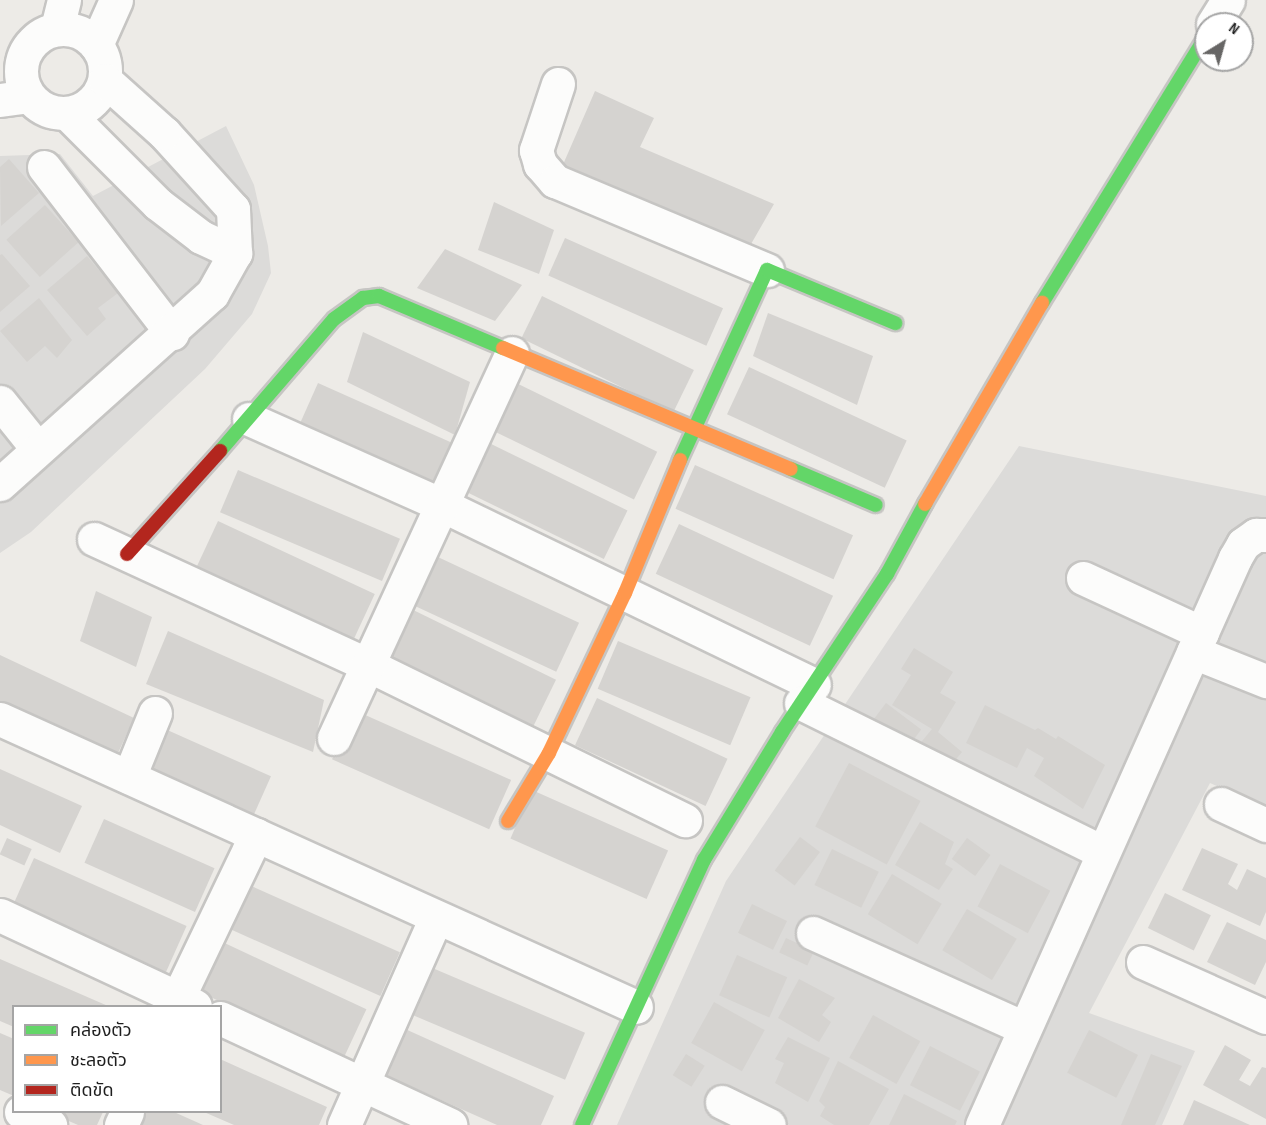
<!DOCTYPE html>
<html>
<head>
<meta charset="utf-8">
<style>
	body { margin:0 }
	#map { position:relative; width:1266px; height:1125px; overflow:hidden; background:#edebe7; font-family:"Sofia Sans Condensed","Noto Sans Thai",sans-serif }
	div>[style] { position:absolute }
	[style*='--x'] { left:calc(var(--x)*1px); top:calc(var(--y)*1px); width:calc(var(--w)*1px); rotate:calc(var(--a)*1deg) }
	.residential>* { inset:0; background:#dcdbd9 }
	.building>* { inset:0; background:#d5d3d0; transform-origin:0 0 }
	.roads { filter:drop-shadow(2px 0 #c6c5c3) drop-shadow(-2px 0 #c6c5c3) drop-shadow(0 2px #c6c5c3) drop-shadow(0 -2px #c6c5c3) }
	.street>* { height:33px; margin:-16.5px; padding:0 16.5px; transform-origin:16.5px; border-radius:16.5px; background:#fcfcfb }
	.street>.ring { margin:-16.5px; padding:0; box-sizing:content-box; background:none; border:33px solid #fcfcfb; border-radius:50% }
	.fast>* { height:14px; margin:-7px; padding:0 7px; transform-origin:7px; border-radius:7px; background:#63d668 }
	.slow>* { height:14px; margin:-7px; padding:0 7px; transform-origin:7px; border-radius:7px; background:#ff974d }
	.jam>* { height:14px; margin:-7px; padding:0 7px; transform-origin:7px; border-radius:7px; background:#b3261e }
	span { translate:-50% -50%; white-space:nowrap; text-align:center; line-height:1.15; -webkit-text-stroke:6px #fff; paint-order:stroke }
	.legend { position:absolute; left:12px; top:1005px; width:210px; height:108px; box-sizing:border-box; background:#fff; border:2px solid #a5a5a5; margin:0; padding:8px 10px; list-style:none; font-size:18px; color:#1f1f1f }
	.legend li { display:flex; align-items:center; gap:12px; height:30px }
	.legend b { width:30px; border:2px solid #a5a5a5 }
	.north { position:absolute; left:1194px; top:12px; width:60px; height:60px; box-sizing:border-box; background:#fff; border:2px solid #a5a5a5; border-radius:50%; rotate:37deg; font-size:16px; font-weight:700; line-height:24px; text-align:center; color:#1f1f1f }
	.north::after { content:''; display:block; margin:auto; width:21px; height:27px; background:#676665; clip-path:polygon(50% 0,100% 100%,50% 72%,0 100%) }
</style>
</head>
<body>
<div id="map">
	<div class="residential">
		<i style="clip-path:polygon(226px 126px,254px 185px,268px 246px,271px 273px,252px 314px,205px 369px,31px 532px,0 553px,0 156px,60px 154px,93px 196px)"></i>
		<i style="clip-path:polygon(1019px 446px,1266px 496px,1266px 808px,1210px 783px,1089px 1013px,1195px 1051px,1162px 1125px,617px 1125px,726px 881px)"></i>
	</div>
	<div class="building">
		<i style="clip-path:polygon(595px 91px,654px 118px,640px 147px,774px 204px,747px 251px,558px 176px)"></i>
		<i style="clip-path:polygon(9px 159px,39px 193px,1px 226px,0 167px)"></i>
		<i style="clip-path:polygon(494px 202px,554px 230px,539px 274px,478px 250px)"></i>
		<i style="left:45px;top:205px;width:50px;height:52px;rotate:48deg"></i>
		<i style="left:565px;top:238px;width:173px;height:41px;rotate:24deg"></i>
		<i style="clip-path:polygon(445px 249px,522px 285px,495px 321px,417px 288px)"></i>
		<i style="clip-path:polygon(2px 254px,30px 286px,0 312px,0 255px)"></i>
		<i style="clip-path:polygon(87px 256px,118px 293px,98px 308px,106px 319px,87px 336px,47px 290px)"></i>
		<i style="left:542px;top:296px;width:169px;height:47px;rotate:26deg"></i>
		<i style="clip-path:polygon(39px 298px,72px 340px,57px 358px,45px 346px,27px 362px,0 331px)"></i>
		<i style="clip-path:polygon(768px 313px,873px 356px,857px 405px,753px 356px)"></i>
		<i style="clip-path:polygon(363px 332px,470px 382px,455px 435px,347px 382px)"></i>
		<i style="left:749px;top:367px;width:174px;height:52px;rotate:25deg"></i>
		<i style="left:508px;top:379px;width:166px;height:53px;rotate:26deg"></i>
		<i style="left:318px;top:383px;width:146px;height:49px;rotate:24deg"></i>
		<i style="left:481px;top:439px;width:163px;height:54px;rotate:26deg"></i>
		<i style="left:695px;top:465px;width:173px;height:48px;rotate:24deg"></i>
		<i style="left:238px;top:470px;width:176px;height:46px;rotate:23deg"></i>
		<i style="left:218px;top:521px;width:173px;height:57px;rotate:25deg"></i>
		<i style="left:679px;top:524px;width:170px;height:55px;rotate:25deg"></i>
		<i style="left:425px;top:551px;width:170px;height:54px;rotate:25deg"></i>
		<i style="clip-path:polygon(96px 591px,152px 617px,136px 667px,80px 641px)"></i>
		<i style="left:405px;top:606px;width:168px;height:57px;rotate:26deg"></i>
		<i style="clip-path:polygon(168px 631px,324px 700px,313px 752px,146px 684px)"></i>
		<i style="left:618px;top:641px;width:144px;height:52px;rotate:23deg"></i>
		<i style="clip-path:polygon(914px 648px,953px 672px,940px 693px,956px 702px,938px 732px,962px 752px,948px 769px,918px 746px,932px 729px,892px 705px,911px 675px,901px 669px)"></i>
		<i style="clip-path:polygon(0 655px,134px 718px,113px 764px,0 711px)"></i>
		<i style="left:597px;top:698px;width:144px;height:52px;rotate:25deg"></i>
		<i style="left:886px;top:703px;width:44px;height:21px;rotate:37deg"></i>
		<i style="clip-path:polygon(985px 705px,1035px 730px,1038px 728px,1056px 739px,1058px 736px,1105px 765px,1083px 809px,1034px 776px,1044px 758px,1027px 748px,1017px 768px,966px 743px)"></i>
		<i style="left:354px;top:710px;width:172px;height:54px;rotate:24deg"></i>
		<i style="left:165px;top:729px;width:116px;height:50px;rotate:24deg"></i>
		<i style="left:849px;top:763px;width:81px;height:72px;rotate:28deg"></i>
		<i style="clip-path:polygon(0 769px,82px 806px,60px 853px,0 825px)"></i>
		<i style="left:532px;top:790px;width:149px;height:53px;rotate:24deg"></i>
		<i style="left:104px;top:819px;width:121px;height:48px;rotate:24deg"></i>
		<i style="clip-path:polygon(920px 822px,954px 842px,945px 864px,953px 869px,939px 890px,895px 865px)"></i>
		<i style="left:800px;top:837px;width:25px;height:42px;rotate:37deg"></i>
		<i style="left:7px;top:838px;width:27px;height:18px;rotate:24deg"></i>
		<i style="left:967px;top:838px;width:29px;height:26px;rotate:36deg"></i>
		<i style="clip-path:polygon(1202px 848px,1238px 864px,1228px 884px,1237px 890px,1247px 869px,1266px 878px,1266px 912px,1260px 926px,1182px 890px)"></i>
		<i style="left:832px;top:849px;width:52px;height:40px;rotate:26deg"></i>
		<i style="left:34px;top:858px;width:167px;height:53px;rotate:24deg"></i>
		<i style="left:1000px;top:864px;width:57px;height:48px;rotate:28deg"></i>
		<i style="left:892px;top:874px;width:58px;height:47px;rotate:31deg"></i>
		<i style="left:240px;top:881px;width:175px;height:48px;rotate:24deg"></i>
		<i style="left:1165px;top:893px;width:51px;height:39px;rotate:26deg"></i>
		<i style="left:752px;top:904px;width:39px;height:32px;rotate:26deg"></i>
		<i style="left:967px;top:909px;width:58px;height:48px;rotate:31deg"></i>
		<i style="clip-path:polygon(1227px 922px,1266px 940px,1266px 962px,1255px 985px,1207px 962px)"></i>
		<i style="left:786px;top:938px;width:31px;height:16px;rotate:25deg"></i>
		<i style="left:216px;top:939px;width:166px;height:55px;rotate:25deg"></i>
		<i style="left:737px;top:955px;width:55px;height:44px;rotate:24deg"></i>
		<i style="clip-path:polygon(0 959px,108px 1006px,14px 1006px,14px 1027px,0 1021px)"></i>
		<i style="left:423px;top:964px;width:176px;height:51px;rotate:23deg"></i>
		<i style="clip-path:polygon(799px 979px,835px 998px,822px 1015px,831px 1022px,819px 1042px,778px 1018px)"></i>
		<i style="left:714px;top:1002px;width:58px;height:47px;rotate:29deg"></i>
		<i style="left:873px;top:1015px;width:54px;height:49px;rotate:29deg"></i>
		<i style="clip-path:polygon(394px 1024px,554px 1096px,541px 1125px,497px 1125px,374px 1070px)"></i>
		<i style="left:1089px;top:1030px;width:55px;height:48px;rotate:27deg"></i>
		<i style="clip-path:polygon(0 1033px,14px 1039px,14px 1096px,0 1090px)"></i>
		<i style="clip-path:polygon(788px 1037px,830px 1058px,808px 1102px,775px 1083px,784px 1063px,775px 1059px)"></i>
		<i style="clip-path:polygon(1225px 1045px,1251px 1060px,1239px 1080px,1250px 1086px,1262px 1067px,1266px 1068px,1266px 1119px,1203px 1085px)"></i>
		<i style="left:930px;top:1046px;width:56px;height:44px;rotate:27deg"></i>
		<i style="left:686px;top:1054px;width:22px;height:25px;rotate:32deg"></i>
		<i style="clip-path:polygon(1151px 1054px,1182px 1066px,1155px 1125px,1121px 1125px)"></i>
		<i style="clip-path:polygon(220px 1059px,327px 1107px,319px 1125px,234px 1125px,204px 1112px,220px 1112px)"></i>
		<i style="clip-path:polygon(838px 1061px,889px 1089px,869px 1125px,834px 1125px,820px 1116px,825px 1107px,819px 1101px)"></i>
		<i style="clip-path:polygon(904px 1094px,957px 1121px,955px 1125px,889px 1125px)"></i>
		<i style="clip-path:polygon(1194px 1100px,1250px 1125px,1183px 1125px)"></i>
		<i style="clip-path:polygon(48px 1112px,103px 1112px,97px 1125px,78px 1125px)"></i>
		<i style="clip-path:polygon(136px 1112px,174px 1112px,203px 1125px,130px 1125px)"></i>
	</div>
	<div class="roads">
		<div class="street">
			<i style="--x:1213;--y:24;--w:28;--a:-58"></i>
			<i style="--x:57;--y:28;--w:29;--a:-76"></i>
			<i class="ring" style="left:21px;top:29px;width:51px;height:51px"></i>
			<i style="--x:96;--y:45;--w:49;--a:-66"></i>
			<i style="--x:558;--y:84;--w:70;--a:108.4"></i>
			<i style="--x:536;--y:150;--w:15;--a:74"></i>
			<i style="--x:540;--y:164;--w:23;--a:49"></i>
			<i style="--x:555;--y:181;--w:230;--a:22.8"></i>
			<i style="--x:0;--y:100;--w:28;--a:-8"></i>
			<i style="--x:68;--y:114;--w:127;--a:45"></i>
			<i style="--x:158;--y:204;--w:54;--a:37.5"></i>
			<i style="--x:201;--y:237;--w:38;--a:25"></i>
			<i style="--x:44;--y:167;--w:210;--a:52.4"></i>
			<i style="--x:0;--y:402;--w:59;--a:51.2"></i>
			<i style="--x:249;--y:419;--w:211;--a:24"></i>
			<i style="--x:442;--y:505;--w:413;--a:25.8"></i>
			<i style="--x:0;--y:484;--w:285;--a:-41.9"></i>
			<i style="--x:212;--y:294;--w:47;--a:-60.7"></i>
			<i style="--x:235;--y:253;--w:44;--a:-92.6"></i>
			<i style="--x:233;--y:209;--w:103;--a:-132.2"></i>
			<i style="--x:164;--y:133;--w:79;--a:-138.1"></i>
			<i style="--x:94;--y:539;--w:302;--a:24.7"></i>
			<i style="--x:368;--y:665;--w:353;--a:26.1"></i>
			<i style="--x:1083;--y:578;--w:131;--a:24.8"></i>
			<i style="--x:1193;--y:652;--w:79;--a:21.7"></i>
			<i style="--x:801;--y:703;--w:336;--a:26.3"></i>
			<i style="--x:0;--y:719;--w:698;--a:24.36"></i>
			<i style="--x:334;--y:738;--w:424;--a:-65.2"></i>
			<i style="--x:129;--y:777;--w:69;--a:-67.9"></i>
			<i style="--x:1221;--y:804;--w:50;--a:25"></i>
			<i style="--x:0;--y:915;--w:215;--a:25"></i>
			<i style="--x:813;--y:933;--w:231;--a:24.2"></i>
			<i style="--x:1143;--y:962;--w:135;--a:24.1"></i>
			<i style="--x:174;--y:1006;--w:190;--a:-64.4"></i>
			<i style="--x:220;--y:1018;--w:254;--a:24.9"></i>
			<i style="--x:722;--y:1102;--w:52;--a:26.1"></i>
			<i style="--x:21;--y:1112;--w:32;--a:24"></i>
			<i style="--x:121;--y:1125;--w:14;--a:-65"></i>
			<i style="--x:344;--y:1125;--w:227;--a:-66.1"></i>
			<i style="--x:982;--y:1125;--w:621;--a:-65.95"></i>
			<i style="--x:1235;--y:558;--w:16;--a:-60"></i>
			<i style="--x:1243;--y:544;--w:16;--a:-35"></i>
			<i style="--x:1256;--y:535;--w:10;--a:0"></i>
		</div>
		<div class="fast">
			<i style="--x:1042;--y:303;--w:313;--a:-58.4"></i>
			<i style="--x:220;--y:451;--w:174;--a:-49.2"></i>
			<i style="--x:334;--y:319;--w:36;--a:-36"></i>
			<i style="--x:363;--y:298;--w:16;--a:-7"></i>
			<i style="--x:379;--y:296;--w:134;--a:22.8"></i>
			<i style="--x:680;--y:460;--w:209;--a:-65.4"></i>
			<i style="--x:767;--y:270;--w:139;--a:22.5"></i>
			<i style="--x:791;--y:469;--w:92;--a:23"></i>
			<i style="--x:582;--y:1125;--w:292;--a:-65.3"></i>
			<i style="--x:704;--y:860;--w:150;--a:-58.6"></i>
			<i style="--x:782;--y:732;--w:190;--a:-56.4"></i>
			<i style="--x:887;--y:574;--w:80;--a:-61.5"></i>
		</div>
		<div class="slow">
			<i style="--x:503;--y:348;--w:312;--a:22.8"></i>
			<i style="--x:925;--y:504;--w:233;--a:-59.8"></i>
			<i style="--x:508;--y:821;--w:79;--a:-58.9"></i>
			<i style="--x:549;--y:753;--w:177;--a:-64.6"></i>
			<i style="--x:625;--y:593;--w:144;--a:-67.5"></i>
		</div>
		<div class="jam">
			<i style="--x:127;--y:554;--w:139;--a:-47.9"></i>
		</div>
	</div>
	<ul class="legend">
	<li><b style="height:8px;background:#63d668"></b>คล่องตัว</li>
	<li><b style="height:8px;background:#ff974d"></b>ชะลอตัว</li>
	<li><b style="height:8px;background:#b3261e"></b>ติดขัด</li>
	</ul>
	<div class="north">N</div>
</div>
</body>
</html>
